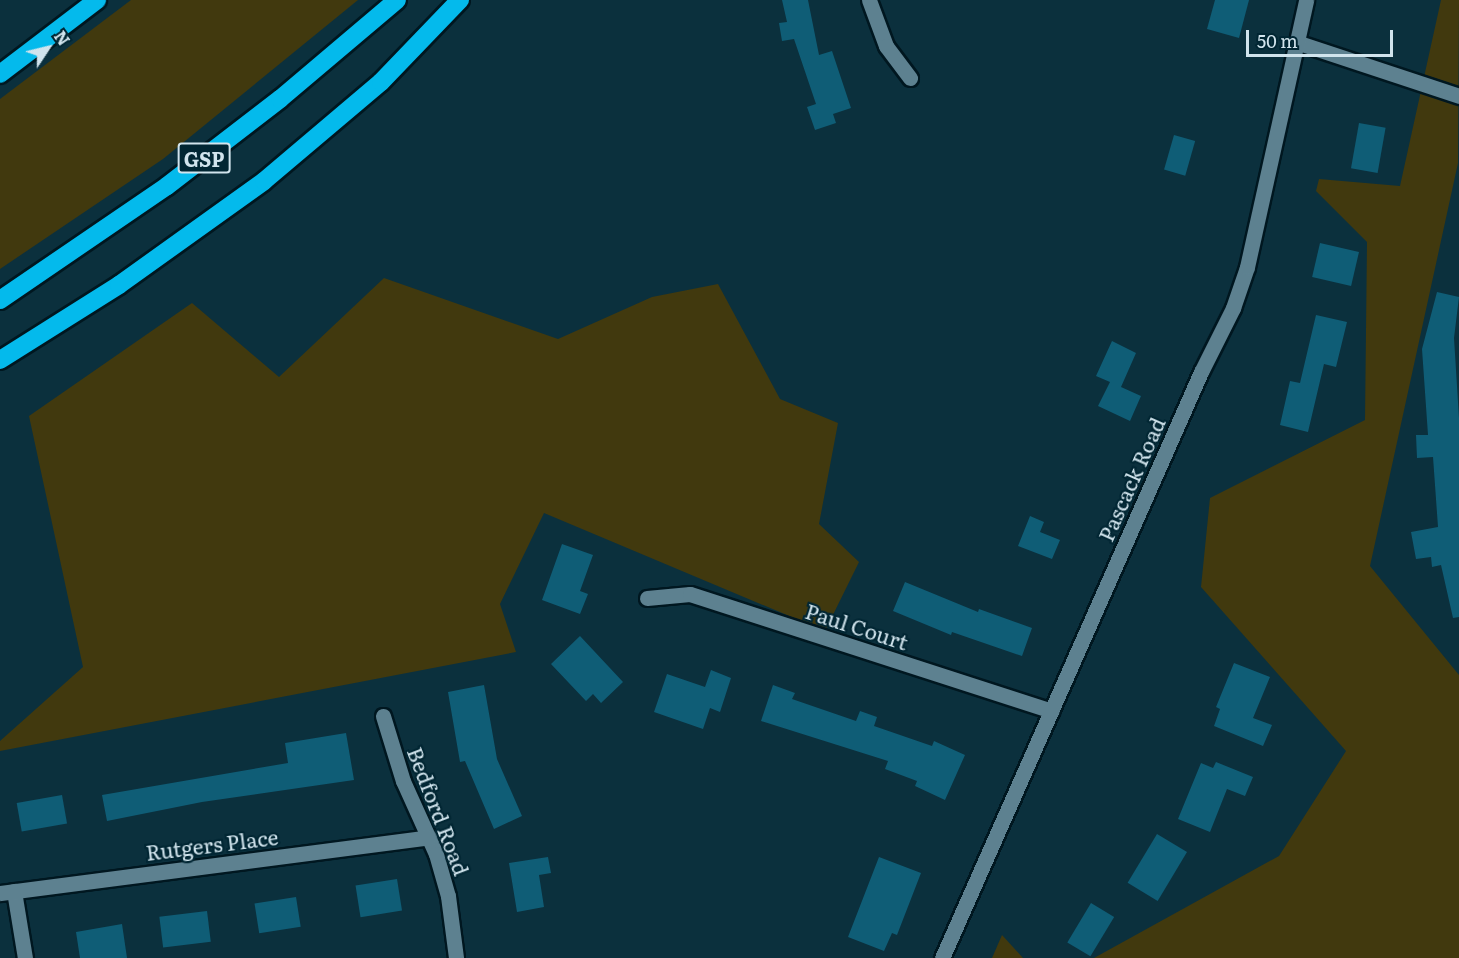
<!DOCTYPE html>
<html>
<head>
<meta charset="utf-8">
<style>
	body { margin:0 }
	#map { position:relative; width:1459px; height:958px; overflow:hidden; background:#0b303d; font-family:Literata,serif }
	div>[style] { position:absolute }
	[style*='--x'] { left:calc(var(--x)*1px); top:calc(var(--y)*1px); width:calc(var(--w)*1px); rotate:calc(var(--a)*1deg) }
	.green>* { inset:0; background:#41390e }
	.building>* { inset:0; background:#0f5d76; transform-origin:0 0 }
	.roads { filter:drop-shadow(2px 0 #001720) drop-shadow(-2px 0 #001720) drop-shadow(0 2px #001720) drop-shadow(0 -2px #001720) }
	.minor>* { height:15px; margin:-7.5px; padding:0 7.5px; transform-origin:7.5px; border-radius:7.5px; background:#5d8190 }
	.highway>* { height:18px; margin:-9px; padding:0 9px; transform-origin:9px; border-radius:9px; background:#04baec }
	span { translate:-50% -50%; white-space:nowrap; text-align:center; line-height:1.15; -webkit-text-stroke:4.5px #012633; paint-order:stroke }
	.shield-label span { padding:2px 4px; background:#012633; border:2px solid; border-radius:4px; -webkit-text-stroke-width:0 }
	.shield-label { font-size:20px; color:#d1e4ed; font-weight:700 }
	.street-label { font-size:21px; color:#d1e4ed }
	.north { position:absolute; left:18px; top:18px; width:60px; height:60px; -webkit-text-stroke:4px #012633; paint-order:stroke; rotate:55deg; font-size:16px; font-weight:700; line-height:24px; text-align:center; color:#d1e4ed }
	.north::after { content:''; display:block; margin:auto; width:21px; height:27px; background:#d1e4ed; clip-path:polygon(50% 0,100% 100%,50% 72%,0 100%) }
	.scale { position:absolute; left:1246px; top:30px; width:147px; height:27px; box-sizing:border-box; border:3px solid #d1e4ed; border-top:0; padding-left:8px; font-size:18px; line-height:21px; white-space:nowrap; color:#d1e4ed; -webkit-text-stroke:4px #012633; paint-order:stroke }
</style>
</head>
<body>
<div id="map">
	<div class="green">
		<i style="clip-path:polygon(131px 0,358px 0,163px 159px,0 269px,0 99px)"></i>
		<i style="clip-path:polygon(1441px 0,1459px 0,1458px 163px,1370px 566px,1459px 675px,1459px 958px,1094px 958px,1279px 856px,1346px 751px,1201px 587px,1210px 498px,1365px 420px,1367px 242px,1316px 191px,1319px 179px,1400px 186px)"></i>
		<i style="clip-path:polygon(384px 278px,558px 339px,652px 297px,718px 284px,780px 399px,838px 423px,819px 524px,859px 562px,825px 631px,544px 513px,500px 604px,516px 652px,0 751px,0 741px,83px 667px,29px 416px,192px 303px,279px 377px)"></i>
		<i style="clip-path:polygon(1002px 935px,1023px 958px,992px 958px)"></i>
	</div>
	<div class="building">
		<i style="clip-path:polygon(782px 0,808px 0,819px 55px,832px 51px,851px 108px,833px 114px,836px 123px,815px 130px,807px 107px,816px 104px,794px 39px,782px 41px,779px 23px,787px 22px)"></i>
		<i style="clip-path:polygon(1215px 0,1249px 0,1239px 38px,1207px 29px)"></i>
		<i style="left:1359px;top:123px;width:27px;height:46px;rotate:10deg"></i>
		<i style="left:1174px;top:135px;width:22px;height:36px;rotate:16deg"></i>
		<i style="left:1320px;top:243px;width:40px;height:35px;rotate:13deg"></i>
		<i style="clip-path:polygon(1437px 292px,1459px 297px,1454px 338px,1459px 418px,1459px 617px,1453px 618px,1441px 565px,1432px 567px,1431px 557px,1416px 559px,1411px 532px,1438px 527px,1433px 457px,1417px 458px,1416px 435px,1428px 435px,1422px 349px)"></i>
		<i style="clip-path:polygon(1316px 315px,1347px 322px,1336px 367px,1324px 364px,1308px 432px,1280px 425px,1290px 381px,1300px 383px)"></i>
		<i style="clip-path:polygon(1112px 341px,1136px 353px,1121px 387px,1141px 396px,1130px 421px,1098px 406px,1110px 382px,1096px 376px)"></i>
		<i style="clip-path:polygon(1030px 516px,1044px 522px,1040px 532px,1060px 540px,1052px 559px,1018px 546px)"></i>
		<i style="clip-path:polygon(562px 544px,593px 555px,580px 591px,588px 594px,580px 614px,542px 600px)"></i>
		<i style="clip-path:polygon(905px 582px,978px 612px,979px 609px,1032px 628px,1022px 656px,952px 632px,951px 635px,893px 611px)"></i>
		<i style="clip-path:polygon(580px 636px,623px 682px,601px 703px,593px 694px,586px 701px,551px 664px)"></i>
		<i style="clip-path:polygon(1234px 663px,1270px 677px,1253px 718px,1272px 725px,1263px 746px,1214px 726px,1220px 709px,1216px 707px)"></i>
		<i style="clip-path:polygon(711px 670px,731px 678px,720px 712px,710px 708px,703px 729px,654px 712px,667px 674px,705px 687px)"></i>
		<i style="clip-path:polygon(484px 685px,497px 759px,522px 816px,494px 829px,465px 761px,460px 762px,448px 692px)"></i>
		<i style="clip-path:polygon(773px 685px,795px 693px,792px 699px,856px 721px,860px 711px,877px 717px,874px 726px,932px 746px,934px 741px,965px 755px,945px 800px,915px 786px,917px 781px,885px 769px,888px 761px,761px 721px)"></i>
		<i style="clip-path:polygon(346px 733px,354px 780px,202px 802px,107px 821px,102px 795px,288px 763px,285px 743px)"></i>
		<i style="clip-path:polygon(1216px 762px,1253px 777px,1245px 796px,1227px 789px,1210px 832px,1178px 819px,1201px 763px,1213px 768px)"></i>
		<i style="left:62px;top:795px;width:29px;height:46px;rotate:80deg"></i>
		<i style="left:1157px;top:834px;width:35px;height:57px;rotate:31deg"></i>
		<i style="clip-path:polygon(548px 857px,551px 873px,539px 875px,544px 907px,517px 912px,509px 863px)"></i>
		<i style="clip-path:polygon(879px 857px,921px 873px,897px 935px,892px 933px,884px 951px,848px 937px)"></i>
		<i style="left:397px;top:879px;width:32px;height:42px;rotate:81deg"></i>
		<i style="left:296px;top:897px;width:30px;height:42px;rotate:81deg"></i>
		<i style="left:1091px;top:903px;width:27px;height:46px;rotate:31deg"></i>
		<i style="left:207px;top:911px;width:31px;height:48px;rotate:83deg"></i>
		<i style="clip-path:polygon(122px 924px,127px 958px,80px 958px,76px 932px)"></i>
	</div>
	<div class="roads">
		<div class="minor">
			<i style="--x:869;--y:0;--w:49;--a:69.7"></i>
			<i style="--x:886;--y:46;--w:40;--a:53"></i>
			<i style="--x:1299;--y:43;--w:169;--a:18.3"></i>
			<i style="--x:647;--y:598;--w:43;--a:-5.3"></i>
			<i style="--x:690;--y:594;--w:380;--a:17.9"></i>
			<i style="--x:383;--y:716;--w:68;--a:72.9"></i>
			<i style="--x:403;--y:781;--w:80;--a:65.7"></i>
			<i style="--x:436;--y:854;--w:44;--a:74.1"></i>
			<i style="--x:448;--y:896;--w:63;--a:82.6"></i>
			<i style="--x:14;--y:891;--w:68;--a:80.7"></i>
			<i style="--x:0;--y:893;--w:433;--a:-7.4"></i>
			<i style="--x:942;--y:958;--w:641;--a:-66.16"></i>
			<i style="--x:1201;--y:372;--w:72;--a:-63.4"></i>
			<i style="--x:1233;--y:308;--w:43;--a:-71.1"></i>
			<i style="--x:1247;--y:267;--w:273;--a:-77.5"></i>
		</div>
		<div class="highway">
			<i style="--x:0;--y:74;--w:122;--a:-37.3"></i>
			<i style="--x:0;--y:300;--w:202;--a:-34.3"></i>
			<i style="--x:167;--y:186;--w:143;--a:-37.6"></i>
			<i style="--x:280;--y:99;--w:153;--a:-40.2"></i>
			<i style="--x:0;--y:360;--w:141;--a:-32.2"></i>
			<i style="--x:119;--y:285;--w:178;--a:-35.6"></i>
			<i style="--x:264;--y:181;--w:153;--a:-40.2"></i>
			<i style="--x:381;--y:82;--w:114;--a:-46.1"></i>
		</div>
	</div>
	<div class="shield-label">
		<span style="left:204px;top:158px">GSP</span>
	</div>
	<div class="street-label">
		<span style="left:1131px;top:479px;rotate:-66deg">Pascack Road</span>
		<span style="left:857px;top:626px;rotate:18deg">Paul Court</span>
		<span style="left:439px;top:811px;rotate:69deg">Bedford Road</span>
		<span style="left:212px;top:844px;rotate:-7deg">Rutgers Place</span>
	</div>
	<div class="north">N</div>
	<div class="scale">50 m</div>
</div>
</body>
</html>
